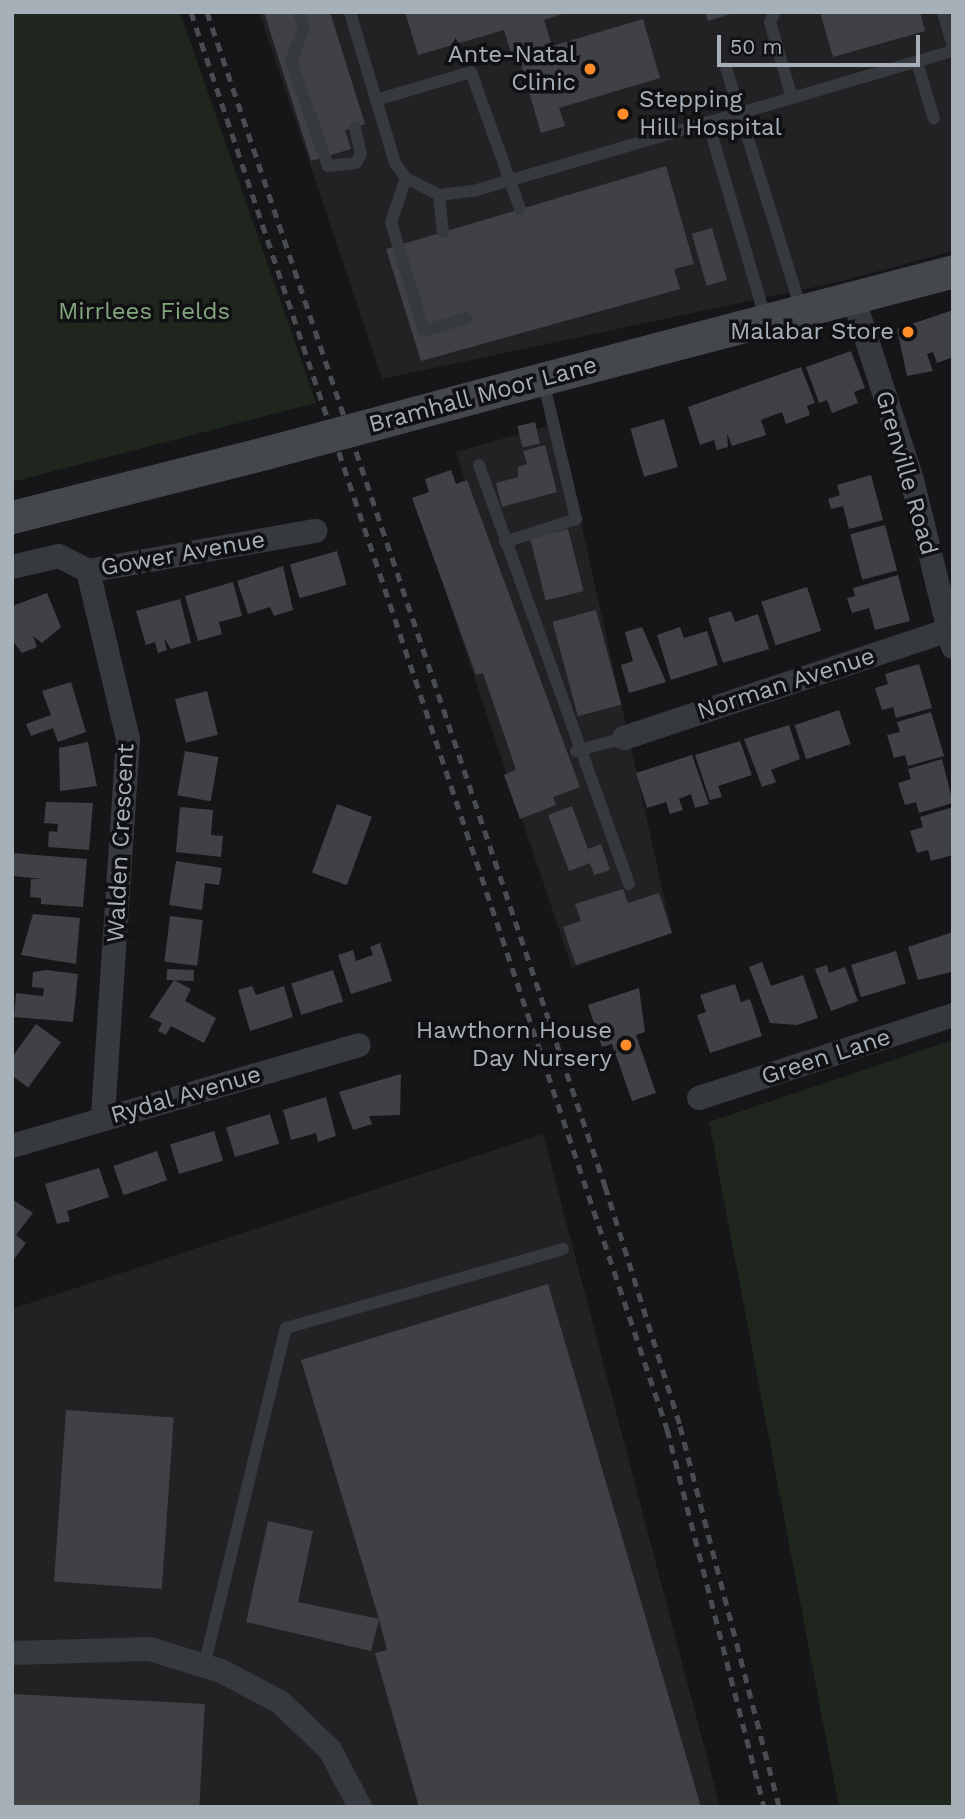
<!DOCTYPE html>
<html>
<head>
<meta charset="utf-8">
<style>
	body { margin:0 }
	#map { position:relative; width:965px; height:1819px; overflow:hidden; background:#161618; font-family:"Work Sans",sans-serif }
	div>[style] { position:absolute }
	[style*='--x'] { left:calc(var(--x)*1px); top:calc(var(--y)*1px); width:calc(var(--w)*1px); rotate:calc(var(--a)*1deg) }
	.built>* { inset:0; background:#222225 }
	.green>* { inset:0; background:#1e261d }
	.building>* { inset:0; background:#404145; transform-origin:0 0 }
	.lane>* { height:12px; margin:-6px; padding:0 6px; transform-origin:6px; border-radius:6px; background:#36393d }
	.street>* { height:24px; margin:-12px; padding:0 12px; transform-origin:12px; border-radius:12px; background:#36393d }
	.secondary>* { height:33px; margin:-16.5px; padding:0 16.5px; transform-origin:16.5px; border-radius:16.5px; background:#44484d }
	.rail>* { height:5px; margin-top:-2.5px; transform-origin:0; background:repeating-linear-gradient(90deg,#494d52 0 9px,transparent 0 16px) }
	.secondary-bridge>* { height:33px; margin:-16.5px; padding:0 16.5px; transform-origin:16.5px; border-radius:16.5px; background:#44484d }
	.dots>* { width:19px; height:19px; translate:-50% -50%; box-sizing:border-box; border:4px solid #111113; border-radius:50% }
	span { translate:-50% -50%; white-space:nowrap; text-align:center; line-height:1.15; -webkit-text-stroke:7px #111113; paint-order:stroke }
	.poi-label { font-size:24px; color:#a7b0b9 }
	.right { translate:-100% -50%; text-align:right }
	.left { translate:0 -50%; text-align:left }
	.park-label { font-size:24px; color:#82a57d }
	.street-label { font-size:24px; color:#a7b0b9 }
	.frame { position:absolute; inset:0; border:14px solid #a7b0b9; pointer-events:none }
	.scale { position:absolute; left:717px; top:35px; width:203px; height:32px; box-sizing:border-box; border:4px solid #a7b0b9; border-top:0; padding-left:9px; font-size:21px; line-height:24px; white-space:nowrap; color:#a7b0b9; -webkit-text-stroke:5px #111113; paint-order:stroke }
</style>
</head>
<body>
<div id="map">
	<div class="built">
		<i style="clip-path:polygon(259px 12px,953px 12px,953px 251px,838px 282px,382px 379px)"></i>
		<i style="clip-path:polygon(559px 423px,672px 933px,572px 968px,418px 509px,468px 491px,456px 452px)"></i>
		<i style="clip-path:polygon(543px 1134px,720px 1807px,12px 1807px,12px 1309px)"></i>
	</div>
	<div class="green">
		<i style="clip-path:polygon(12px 12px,180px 12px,316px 403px,12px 482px)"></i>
		<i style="clip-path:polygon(953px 1040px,953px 1807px,839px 1807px,709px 1122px)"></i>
	</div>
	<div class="building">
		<i style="clip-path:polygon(264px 12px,330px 12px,365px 124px,345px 130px,351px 149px,311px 161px)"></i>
		<i style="clip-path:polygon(405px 12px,568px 12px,544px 20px,552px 46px,643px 19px,660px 78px,559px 108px,565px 126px,541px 133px,519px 58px,513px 60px,504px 30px,418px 55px)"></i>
		<i style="clip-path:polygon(705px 12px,733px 12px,734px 13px,708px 21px)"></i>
		<i style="clip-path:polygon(820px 12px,920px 12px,925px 31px,833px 57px)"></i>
		<i style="clip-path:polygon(666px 166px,694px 264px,674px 269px,680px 289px,421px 361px,386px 249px)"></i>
		<i style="left:712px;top:228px;width:54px;height:21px;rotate:74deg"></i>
		<i style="clip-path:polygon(953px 310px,953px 357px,937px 363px,933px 352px,927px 354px,933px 371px,907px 376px,897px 329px)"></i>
		<i style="clip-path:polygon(851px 351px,865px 388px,854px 392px,858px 403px,832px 413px,827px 400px,819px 403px,806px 367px)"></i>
		<i style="clip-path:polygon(801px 367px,815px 403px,807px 406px,810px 415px,786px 424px,782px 412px,761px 420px,766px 435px,732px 446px,727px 433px,728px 447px,717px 450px,714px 440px,700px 445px,688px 407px)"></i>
		<i style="left:664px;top:419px;width:50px;height:35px;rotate:74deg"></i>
		<i style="left:535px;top:422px;width:22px;height:18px;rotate:77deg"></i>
		<i style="clip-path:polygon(545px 445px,557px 492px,502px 507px,496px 483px,518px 477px,518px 467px,527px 464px,523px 451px)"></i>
		<i style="clip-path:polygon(451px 470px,456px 484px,467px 480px,580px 787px,553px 797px,556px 805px,520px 819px,504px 775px,516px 770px,494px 705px,483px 673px,476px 675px,412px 498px,429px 492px,425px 479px)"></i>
		<i style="clip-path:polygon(871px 475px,883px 520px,849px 529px,843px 506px,831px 509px,828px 499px,840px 495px,837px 485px)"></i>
		<i style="left:885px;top:525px;width:47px;height:36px;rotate:75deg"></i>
		<i style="left:568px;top:529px;width:64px;height:39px;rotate:76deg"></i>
		<i style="left:337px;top:551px;width:35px;height:49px;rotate:74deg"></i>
		<i style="clip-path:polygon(283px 566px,293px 610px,274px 616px,270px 607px,248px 614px,237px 581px)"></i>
		<i style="clip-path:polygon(898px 575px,910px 621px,875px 630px,869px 608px,852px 613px,847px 598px,855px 596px,853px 588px)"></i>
		<i style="clip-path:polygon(233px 582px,242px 616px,219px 622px,222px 634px,198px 641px,185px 596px)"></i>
		<i style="left:807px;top:587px;width:46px;height:48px;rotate:72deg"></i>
		<i style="clip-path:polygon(47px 593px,61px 627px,42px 643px,33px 636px,37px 647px,22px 653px,12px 640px,12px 606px)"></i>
		<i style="clip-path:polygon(180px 599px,191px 643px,171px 649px,164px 638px,167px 650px,158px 653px,155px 642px,146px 645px,136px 611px)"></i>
		<i style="left:596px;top:610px;width:98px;height:45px;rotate:75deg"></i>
		<i style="clip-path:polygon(731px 611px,735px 622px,758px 614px,769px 649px,723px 663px,708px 618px)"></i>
		<i style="clip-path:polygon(642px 627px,666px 682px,629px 693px,621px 665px,633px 661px,625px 632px)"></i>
		<i style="clip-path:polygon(680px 627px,684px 638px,707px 631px,718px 665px,671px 680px,657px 635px)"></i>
		<i style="clip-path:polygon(919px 664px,932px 708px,896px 718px,893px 707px,882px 710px,875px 688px,888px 684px,885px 674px)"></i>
		<i style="clip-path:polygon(71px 682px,86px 732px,58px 742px,53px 728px,31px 736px,26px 724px,51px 715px,42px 691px)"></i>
		<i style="left:207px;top:691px;width:45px;height:33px;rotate:76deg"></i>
		<i style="left:839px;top:710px;width:36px;height:47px;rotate:71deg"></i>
		<i style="clip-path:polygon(931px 712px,944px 756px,908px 766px,905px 755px,894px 758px,887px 735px,900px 732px,897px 722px)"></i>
		<i style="clip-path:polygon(789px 725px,800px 759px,771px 770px,776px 782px,762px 787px,744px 739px)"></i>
		<i style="clip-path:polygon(740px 741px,752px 775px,718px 786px,722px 797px,710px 800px,695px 755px)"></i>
		<i style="clip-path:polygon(88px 742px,97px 786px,60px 791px,59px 748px)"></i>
		<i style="left:185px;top:751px;width:34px;height:45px;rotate:10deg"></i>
		<i style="clip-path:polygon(692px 755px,709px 804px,695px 808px,691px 794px,679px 799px,683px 810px,670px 814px,666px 802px,647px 808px,636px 773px)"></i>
		<i style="clip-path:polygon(942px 759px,953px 803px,919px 813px,916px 802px,905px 805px,898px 783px,911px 779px,908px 769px)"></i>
		<i style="clip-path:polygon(46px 802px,93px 803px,89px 850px,48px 847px,49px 831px,57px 832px,58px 824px,44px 823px)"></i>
		<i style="left:337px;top:804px;width:37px;height:73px;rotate:20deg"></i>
		<i style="clip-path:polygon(572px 806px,588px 849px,601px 844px,610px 870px,594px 875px,590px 863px,569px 871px,548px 815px)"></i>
		<i style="clip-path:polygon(180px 807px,213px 810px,211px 835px,223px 836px,221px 857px,176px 852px)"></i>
		<i style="clip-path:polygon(953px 807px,953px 855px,931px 861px,928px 850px,917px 853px,910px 831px,923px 827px,920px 817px)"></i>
		<i style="clip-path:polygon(12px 853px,87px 859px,83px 907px,41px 904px,41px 898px,30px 897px,31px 879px,43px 879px,12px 876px)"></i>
		<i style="clip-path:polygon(176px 861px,222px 868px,219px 885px,205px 883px,202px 910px,169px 905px)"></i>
		<i style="clip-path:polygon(623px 889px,628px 903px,659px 893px,672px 933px,576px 965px,563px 927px,581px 921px,575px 904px)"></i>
		<i style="clip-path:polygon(33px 914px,80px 918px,76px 964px,21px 955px)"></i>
		<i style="left:170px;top:916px;width:33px;height:46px;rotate:7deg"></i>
		<i style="clip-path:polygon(953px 932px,951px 972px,918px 980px,908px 947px)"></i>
		<i style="clip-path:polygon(380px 943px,392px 981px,351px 994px,338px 955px,353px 950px,356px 961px,373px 955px,370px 947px)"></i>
		<i style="left:896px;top:951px;width:34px;height:47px;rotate:73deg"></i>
		<i style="clip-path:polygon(762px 962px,771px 986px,803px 975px,818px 1018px,797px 1025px,770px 1023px,749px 967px)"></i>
		<i style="clip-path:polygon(827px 965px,829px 973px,845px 967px,858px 1001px,831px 1011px,815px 969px)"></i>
		<i style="left:167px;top:969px;width:27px;height:11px;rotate:2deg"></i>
		<i style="clip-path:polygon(46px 970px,78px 974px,73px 1022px,14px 1017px,16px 993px,43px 996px,44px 988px,32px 987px,33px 972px)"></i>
		<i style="left:333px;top:970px;width:33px;height:44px;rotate:72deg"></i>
		<i style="clip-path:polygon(174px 980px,191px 989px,185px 1001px,216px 1018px,204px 1043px,171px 1026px,166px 1035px,158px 1031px,162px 1023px,149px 1017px)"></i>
		<i style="clip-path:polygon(735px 984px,741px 1002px,750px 999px,762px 1036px,710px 1053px,697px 1015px,706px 1012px,700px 995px)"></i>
		<i style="clip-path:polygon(252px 986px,256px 995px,284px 986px,293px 1017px,250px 1031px,238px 990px)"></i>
		<i style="clip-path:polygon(639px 988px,645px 1032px,636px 1035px,656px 1093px,632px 1101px,612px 1044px,602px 1047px,588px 1005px)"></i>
		<i style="left:36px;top:1024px;width:31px;height:56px;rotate:36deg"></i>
		<i style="clip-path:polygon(401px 1074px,400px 1115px,369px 1116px,372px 1124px,353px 1130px,339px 1092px)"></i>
		<i style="clip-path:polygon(326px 1097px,336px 1136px,318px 1142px,316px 1133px,291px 1140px,283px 1110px)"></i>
		<i style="left:270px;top:1114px;width:31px;height:46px;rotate:73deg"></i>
		<i style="left:214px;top:1131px;width:31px;height:46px;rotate:73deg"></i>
		<i style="left:157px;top:1151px;width:31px;height:46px;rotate:71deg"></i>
		<i style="clip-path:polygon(99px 1168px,109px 1197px,67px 1211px,70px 1221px,57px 1224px,45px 1184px)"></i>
		<i style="clip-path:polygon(12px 1199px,33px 1213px,16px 1235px,26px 1243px,12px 1262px)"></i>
		<i style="clip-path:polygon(548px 1284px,701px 1807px,419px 1807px,375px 1653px,387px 1650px,379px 1619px,371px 1651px,246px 1622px,268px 1521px,313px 1531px,298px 1602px,379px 1619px,301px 1360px)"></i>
		<i style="left:66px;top:1410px;width:108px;height:172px;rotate:4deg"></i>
		<i style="left:12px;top:1694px;width:193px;height:113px;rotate:3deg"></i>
	</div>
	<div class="lane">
		<i style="--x:299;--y:12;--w:16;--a:72"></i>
		<i style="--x:304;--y:27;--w:36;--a:111"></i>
		<i style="--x:291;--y:61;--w:111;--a:70.6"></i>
		<i style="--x:328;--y:166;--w:28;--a:-6"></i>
		<i style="--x:356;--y:163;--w:10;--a:-61"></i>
		<i style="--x:361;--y:154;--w:28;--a:-103"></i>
		<i style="--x:350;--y:12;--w:158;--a:73.4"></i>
		<i style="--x:395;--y:163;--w:19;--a:54"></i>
		<i style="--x:406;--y:178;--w:37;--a:27"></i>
		<i style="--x:439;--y:195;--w:38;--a:-7"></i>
		<i style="--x:477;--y:190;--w:496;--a:-16.3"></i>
		<i style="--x:775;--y:12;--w:11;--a:117"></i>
		<i style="--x:770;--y:22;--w:79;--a:73.9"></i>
		<i style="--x:943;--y:12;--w:35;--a:74"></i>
		<i style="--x:917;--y:62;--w:59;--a:73.4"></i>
		<i style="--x:726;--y:68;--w:252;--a:72.7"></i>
		<i style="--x:376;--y:100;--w:99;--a:-16.4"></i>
		<i style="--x:471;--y:72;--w:145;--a:70.3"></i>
		<i style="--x:708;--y:122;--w:203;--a:73.7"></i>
		<i style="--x:406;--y:178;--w:46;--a:108.8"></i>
		<i style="--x:391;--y:222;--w:114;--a:73.2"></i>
		<i style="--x:424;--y:331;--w:44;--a:-17.2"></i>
		<i style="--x:439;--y:195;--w:37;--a:84"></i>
		<i style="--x:479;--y:465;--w:445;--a:70.3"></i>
		<i style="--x:505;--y:542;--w:75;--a:-17.9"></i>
		<i style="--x:576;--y:519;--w:142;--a:-103.4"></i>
		<i style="--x:576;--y:751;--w:50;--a:-15.2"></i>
		<i style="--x:204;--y:1666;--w:348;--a:-76.4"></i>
		<i style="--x:286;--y:1328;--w:288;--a:-15.9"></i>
	</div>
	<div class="street">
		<i style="--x:854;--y:300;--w:189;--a:72.1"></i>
		<i style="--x:912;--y:480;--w:172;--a:76.2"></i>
		<i style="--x:12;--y:567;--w:48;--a:-13.2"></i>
		<i style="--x:59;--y:556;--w:33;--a:27"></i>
		<i style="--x:88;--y:571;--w:231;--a:-10"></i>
		<i style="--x:88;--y:571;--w:173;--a:76.6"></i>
		<i style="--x:128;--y:739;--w:381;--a:93.8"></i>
		<i style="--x:624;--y:738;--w:342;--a:-18.4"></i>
		<i style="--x:699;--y:1098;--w:267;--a:-18.1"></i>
		<i style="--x:12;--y:1146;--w:361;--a:-16.2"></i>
		<i style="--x:12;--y:1653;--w:138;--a:-1.7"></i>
		<i style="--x:150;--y:1649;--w:74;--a:17.2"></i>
		<i style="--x:221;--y:1671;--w:67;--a:27.7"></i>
		<i style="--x:280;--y:1702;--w:69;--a:43.8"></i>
		<i style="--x:330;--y:1750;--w:64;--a:62.2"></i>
	</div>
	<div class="secondary">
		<i style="--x:481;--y:395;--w:488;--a:-14.7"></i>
		<i style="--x:12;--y:517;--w:261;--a:-14.2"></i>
	</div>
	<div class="rail">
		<i style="--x:191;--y:12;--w:1495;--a:71.43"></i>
		<i style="--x:667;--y:1429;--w:390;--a:75.6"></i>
		<i style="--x:207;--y:12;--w:1240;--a:71.27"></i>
		<i style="--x:605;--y:1186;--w:251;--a:72.6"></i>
		<i style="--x:680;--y:1426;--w:394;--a:75.4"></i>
	</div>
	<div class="secondary-bridge">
		<i style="--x:265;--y:453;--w:224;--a:-15"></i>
	</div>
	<div class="dots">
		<i style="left:590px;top:69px;background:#fd8c29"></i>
		<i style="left:623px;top:114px;background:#fd8c29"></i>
		<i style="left:908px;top:332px;background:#fd8c29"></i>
		<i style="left:626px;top:1045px;background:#fd8c29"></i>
	</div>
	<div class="poi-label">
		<span class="right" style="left:576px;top:69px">Ante-Natal<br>Clinic</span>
		<span class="left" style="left:639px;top:114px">Stepping<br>Hill Hospital</span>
		<span class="right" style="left:894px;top:332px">Malabar Store</span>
		<span class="right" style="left:612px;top:1045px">Hawthorn House<br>Day Nursery</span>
	</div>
	<div class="park-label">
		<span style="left:144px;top:312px">Mirrlees Fields</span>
	</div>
	<div class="street-label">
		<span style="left:483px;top:395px;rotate:-15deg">Bramhall Moor Lane</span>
		<span style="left:906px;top:473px;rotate:74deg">Grenville Road</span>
		<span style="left:183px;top:554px;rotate:-10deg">Gower Avenue</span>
		<span style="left:786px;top:684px;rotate:-18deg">Norman Avenue</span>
		<span style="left:121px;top:843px;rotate:-87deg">Walden Crescent</span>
		<span style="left:826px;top:1057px;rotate:-18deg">Green Lane</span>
		<span style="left:186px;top:1095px;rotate:-16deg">Rydal Avenue</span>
	</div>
	<div class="frame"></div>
	<div class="scale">50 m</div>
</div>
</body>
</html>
